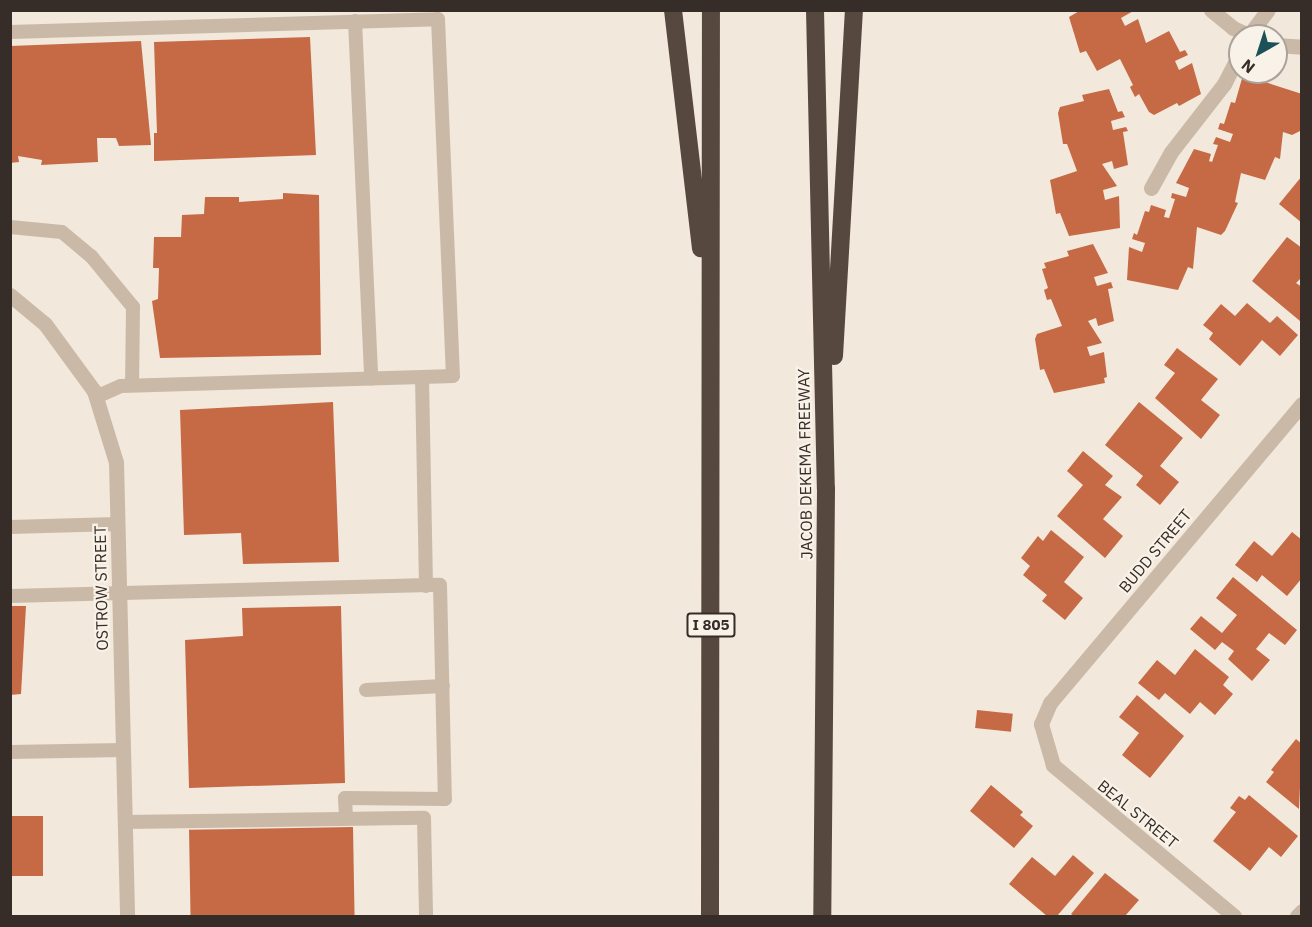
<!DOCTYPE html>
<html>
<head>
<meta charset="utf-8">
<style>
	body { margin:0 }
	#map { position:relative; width:1312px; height:927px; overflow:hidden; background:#f2e8db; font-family:"IBM Plex Sans",sans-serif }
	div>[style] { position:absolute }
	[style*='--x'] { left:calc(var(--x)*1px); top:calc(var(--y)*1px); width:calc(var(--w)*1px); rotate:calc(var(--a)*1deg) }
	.building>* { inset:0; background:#c66a45; transform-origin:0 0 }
	.service>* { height:14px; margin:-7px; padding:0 7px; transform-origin:7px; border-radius:7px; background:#cab9a7 }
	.minor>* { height:15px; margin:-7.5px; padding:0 7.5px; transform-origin:7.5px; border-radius:7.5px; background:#cab9a7 }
	.tertiary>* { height:15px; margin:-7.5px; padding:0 7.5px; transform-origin:7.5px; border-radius:7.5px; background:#cab9a7 }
	.motorway>* { height:18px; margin:-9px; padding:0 9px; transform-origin:9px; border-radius:9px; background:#57483f }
	span { translate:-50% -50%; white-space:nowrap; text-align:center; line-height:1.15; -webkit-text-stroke:4.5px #f9f2e8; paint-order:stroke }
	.shield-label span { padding:2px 4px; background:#f9f2e8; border:2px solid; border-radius:4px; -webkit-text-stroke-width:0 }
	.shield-label { font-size:15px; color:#362d28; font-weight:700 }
	.street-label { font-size:16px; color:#362d28 }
	.frame { position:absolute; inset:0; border:12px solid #362d28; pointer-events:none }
	.north { position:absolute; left:1228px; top:24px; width:60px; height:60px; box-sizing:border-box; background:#f9f2e8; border:2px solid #aba39b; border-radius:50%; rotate:219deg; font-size:16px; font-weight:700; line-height:24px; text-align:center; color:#362d28 }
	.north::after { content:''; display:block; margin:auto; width:21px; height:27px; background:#1d5158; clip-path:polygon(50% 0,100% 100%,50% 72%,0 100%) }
</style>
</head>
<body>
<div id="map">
	<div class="building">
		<i style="clip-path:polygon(1081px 10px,1135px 10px,1121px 18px,1125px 26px,1138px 19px,1146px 43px,1169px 31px,1180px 52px,1185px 50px,1188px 55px,1175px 61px,1179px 70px,1192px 63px,1201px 94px,1179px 106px,1177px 103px,1154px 115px,1149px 112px,1139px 94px,1135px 97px,1130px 87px,1133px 85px,1120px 59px,1097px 71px,1086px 51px,1080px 53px,1069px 17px)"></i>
		<i style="clip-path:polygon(310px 37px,316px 155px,154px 161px,154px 133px,157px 133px,154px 42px)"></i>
		<i style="clip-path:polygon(141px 41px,151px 145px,119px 146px,116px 138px,97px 138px,98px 162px,41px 165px,42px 160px,18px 156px,19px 162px,10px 163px,10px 46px)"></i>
		<i style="clip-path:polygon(1243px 75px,1302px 94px,1302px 130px,1292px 135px,1283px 132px,1280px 159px,1275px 157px,1265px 180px,1241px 173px,1235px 202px,1238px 203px,1225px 231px,1221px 235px,1197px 227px,1193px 269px,1188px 267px,1178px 290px,1127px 280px,1129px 247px,1142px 252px,1145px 243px,1132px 239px,1134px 233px,1137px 235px,1145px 211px,1149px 212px,1151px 205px,1166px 210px,1164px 217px,1169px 218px,1175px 199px,1171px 198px,1172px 193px,1186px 197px,1189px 188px,1176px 183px,1194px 149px,1211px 154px,1209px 161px,1212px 162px,1218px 145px,1213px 144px,1216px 137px,1230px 142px,1233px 134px,1218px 129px,1220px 123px,1224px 124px,1231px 102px,1235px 103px)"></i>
		<i style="clip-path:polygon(1109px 89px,1118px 112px,1122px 111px,1125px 117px,1111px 121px,1113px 130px,1126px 127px,1128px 131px,1123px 132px,1128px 165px,1114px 169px,1112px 161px,1102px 164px,1117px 186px,1103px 190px,1105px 200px,1119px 196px,1120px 228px,1069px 236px,1060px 213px,1056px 214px,1050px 180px,1077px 171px,1067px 144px,1063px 144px,1058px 113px,1060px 107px,1084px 101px,1082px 95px)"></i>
		<i style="clip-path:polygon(1302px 176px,1302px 223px,1279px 204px)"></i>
		<i style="clip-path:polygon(283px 193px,319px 195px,321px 355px,160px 358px,152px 301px,158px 299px,159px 268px,153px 268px,154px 237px,181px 237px,182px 215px,204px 214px,205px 197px,239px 197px,239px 202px,283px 199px)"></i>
		<i style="clip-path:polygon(1287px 237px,1302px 248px,1302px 277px,1296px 283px,1302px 287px,1300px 321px,1252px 281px)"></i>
		<i style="clip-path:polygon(1093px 244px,1108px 273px,1094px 277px,1097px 286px,1111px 282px,1113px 288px,1108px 289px,1114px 321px,1098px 326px,1096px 318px,1088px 321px,1102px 343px,1087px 347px,1090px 356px,1104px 352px,1107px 377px,1104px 378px,1105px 383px,1054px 393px,1044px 369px,1040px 370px,1035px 339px,1037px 334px,1062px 326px,1051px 299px,1047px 300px,1044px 290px,1048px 288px,1042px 269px,1046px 268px,1044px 263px,1069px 256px,1067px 251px)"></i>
		<i style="clip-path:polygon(1247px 303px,1270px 323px,1277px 316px,1298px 335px,1280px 356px,1262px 340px,1240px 366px,1209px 339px,1213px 333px,1203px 325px,1221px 304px,1235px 316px)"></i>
		<i style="clip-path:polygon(1177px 348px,1218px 379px,1201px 400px,1220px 415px,1201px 439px,1155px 398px,1175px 373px,1164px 365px)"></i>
		<i style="clip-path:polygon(333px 402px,339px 562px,243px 564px,241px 533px,184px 535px,180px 410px)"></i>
		<i style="clip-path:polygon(1139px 402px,1183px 438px,1160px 466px,1179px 482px,1160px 505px,1136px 485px,1143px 476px,1105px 445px)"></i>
		<i style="clip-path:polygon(1083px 451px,1113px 476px,1105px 485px,1122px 497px,1103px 519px,1123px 536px,1105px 558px,1057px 516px,1083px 485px,1067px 471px)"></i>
		<i style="clip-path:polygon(1051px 530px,1084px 557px,1064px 582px,1083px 598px,1065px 620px,1042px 601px,1047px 595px,1023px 575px,1030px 566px,1021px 558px,1038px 536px,1043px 541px)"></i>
		<i style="clip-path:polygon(1292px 532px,1302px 540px,1302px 578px,1287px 596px,1262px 575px,1257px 582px,1235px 565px,1254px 541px,1272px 556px)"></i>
		<i style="clip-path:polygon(1233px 577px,1297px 630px,1285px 645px,1269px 633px,1256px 649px,1270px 660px,1252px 681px,1228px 659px,1234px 651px,1222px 642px,1215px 650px,1190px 629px,1201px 616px,1222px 633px,1237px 615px,1216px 598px)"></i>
		<i style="clip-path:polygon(10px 606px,26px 606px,21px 694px,10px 695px)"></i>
		<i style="clip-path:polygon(341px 606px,345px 783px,189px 788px,185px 640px,243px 636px,242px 608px)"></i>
		<i style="clip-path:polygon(1195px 649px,1229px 677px,1223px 685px,1233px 694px,1215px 715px,1200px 702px,1190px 714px,1165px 693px,1159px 700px,1138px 683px,1157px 660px,1175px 675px)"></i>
		<i style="clip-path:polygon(1137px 695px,1184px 736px,1150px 778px,1122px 755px,1139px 733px,1119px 717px)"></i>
		<i style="left:977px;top:710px;width:36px;height:18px;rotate:6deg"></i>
		<i style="clip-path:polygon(1296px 739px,1302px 744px,1299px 809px,1266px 782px,1274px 772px,1271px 770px)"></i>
		<i style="clip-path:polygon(991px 785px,1023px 812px,1020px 815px,1033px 826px,1014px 848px,970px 811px)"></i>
		<i style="clip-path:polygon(1249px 795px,1298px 836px,1281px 857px,1269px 847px,1250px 871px,1213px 841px,1236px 812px,1230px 808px,1239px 796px,1245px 800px)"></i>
		<i style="left:43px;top:816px;width:60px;height:33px;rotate:90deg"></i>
		<i style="left:353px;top:827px;width:89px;height:164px;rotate:89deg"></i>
		<i style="clip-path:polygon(1073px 855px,1094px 873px,1057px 916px,1047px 916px,1009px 884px,1032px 857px,1055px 876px)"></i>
		<i style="clip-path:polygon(1105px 873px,1139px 900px,1125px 916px,1074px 916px,1071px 914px)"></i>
	</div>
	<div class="service">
		<i style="--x:355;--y:21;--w:358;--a:87.4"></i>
		<i style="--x:10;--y:32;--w:428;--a:-1.7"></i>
		<i style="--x:438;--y:19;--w:357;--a:87.6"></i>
		<i style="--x:453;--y:376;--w:31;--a:178"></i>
		<i style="--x:10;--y:227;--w:52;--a:5.5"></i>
		<i style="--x:62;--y:232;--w:38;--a:40"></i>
		<i style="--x:91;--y:256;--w:66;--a:50.5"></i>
		<i style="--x:133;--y:307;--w:78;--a:90.7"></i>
		<i style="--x:96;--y:397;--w:27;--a:-24"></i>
		<i style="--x:121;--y:386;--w:301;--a:-1.7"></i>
		<i style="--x:422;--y:377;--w:209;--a:88.9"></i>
		<i style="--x:10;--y:527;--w:107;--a:-1.6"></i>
		<i style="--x:10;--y:596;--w:430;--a:-1.5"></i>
		<i style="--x:440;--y:585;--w:214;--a:88.7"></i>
		<i style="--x:445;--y:799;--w:100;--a:-179.4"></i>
		<i style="--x:345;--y:798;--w:20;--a:87"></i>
		<i style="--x:366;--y:690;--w:77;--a:-3"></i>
		<i style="--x:10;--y:752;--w:113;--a:-1"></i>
		<i style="--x:125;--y:822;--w:299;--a:-0.8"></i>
		<i style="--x:424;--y:818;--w:98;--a:88.8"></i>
	</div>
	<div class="minor">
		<i style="--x:1211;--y:10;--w:28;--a:39"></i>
		<i style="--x:1233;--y:28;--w:17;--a:24"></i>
		<i style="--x:1249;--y:35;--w:31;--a:-53"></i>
		<i style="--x:1276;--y:45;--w:26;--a:4"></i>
		<i style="--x:1151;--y:188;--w:41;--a:-60.9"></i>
		<i style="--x:1171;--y:152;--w:86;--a:-52.1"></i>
		<i style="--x:1224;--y:84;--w:35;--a:-63"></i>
		<i style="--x:1234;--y:916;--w:236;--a:-140.2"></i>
		<i style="--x:1053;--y:765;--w:43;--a:-106.3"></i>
		<i style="--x:1041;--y:724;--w:23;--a:-67"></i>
		<i style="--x:1050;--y:703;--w:391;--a:-49.9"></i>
		<i style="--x:1297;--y:916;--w:7;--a:-45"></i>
	</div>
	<div class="tertiary">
		<i style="--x:10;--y:295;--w:45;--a:39.6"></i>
		<i style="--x:45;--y:324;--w:83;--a:53.8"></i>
		<i style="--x:94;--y:391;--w:74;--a:72.8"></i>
		<i style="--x:116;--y:462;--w:454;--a:88.6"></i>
	</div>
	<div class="motorway">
		<i style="--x:673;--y:10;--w:240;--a:83.3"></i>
		<i style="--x:815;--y:10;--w:479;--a:88.7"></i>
		<i style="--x:826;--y:489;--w:427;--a:90.5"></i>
		<i style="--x:834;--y:356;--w:347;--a:-86.7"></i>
		<i style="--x:710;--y:916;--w:906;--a:-89.94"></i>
	</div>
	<div class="shield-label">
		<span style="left:711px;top:625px">I 805</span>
	</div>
	<div class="street-label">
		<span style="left:805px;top:464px;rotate:-91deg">JACOB DEKEMA FREEWAY</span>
		<span style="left:1155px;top:551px;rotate:-50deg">BUDD STREET</span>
		<span style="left:101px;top:588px;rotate:-91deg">OSTROW STREET</span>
		<span style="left:1138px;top:814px;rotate:39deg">BEAL STREET</span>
	</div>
	<div class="frame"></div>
	<div class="north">N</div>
</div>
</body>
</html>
